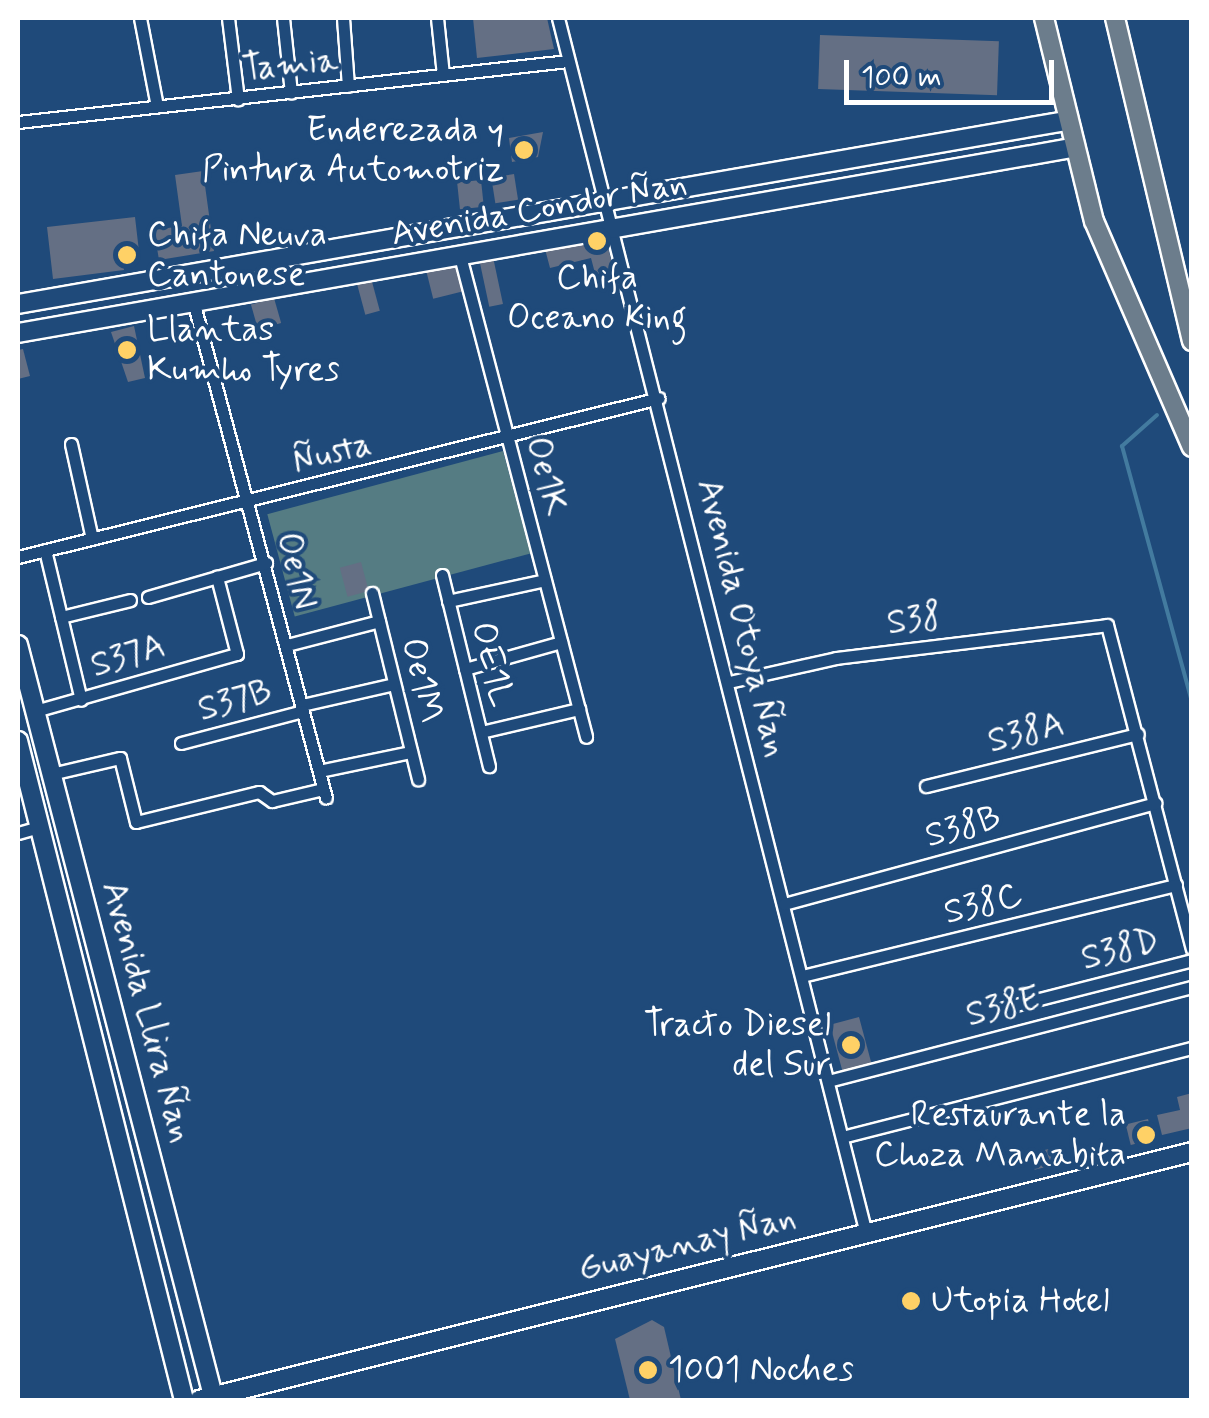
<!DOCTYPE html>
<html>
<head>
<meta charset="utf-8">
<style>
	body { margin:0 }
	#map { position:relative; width:1209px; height:1418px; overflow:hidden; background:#1f4a7a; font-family:Mynerve,sans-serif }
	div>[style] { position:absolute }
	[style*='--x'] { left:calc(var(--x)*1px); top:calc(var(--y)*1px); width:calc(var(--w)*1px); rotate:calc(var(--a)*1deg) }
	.green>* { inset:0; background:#557c83; transform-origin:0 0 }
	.stream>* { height:4px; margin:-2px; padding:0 2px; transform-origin:2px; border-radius:2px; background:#437b9f }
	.building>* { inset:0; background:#646f84; transform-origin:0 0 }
	.roads { filter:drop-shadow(2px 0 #fff) drop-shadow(-2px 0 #fff) drop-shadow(0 2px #fff) drop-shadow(0 -2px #fff) }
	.street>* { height:11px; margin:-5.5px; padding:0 5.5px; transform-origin:5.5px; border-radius:5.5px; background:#1f4a7a }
	.secondary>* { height:18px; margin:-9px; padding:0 9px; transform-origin:9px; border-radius:9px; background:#1f4a7a }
	.primary>* { height:18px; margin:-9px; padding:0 9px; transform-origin:9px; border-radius:9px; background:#6c7d8c }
	.dots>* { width:28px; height:28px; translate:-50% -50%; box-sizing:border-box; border:5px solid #1f4a7a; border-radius:50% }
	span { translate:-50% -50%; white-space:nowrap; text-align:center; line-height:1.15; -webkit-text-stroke:8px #1f4a7a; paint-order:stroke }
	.street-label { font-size:35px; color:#fff }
	.poi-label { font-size:35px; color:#fff }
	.right { translate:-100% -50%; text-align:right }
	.left { translate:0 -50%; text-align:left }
	.frame { position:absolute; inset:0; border:20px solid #fff; pointer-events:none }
	.scale { position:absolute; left:844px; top:60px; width:210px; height:45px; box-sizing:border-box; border:5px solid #fff; border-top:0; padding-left:12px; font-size:30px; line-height:35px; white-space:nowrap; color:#fff; -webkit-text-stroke:8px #1f4a7a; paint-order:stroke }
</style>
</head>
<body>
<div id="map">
	<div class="green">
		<i style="left:503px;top:451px;width:106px;height:244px;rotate:75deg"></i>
	</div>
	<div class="stream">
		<i style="--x:1157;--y:415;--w:47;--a:138.5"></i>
		<i style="--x:1122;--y:446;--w:265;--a:74.7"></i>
	</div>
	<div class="building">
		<i style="clip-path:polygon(473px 18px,547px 18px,554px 49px,477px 58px)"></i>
		<i style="left:820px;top:35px;width:179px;height:54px;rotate:2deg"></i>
		<i style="clip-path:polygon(543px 132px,538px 157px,512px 162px,509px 138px)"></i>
		<i style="clip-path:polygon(203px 171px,214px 251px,159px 260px,154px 230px,182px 226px,175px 175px)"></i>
		<i style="left:514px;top:174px;width:26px;height:23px;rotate:81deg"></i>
		<i style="left:481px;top:180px;width:27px;height:24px;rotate:84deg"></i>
		<i style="clip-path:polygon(135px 217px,140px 260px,123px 262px,124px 270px,53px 279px,47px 227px)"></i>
		<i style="clip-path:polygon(592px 237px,607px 243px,615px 276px,597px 281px,591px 258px,550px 268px,545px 249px)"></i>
		<i style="left:493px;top:257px;width:48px;height:14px;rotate:78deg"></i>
		<i style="left:457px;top:262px;width:30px;height:32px;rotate:76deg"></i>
		<i style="left:371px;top:278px;width:34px;height:15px;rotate:75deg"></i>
		<i style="left:274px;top:298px;width:26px;height:24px;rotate:74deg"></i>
		<i style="clip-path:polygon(134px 326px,145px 378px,128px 382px,111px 332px)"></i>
		<i style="clip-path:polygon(23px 349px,30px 376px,18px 379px,18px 350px)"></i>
		<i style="left:361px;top:562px;width:30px;height:22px;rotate:75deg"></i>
		<i style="left:859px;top:1017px;width:51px;height:30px;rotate:75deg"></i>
		<i style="clip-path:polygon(1192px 1093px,1192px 1128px,1162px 1135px,1157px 1115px,1180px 1110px,1177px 1097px)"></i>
		<i style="left:1148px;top:1119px;width:21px;height:23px;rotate:76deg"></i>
		<i style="left:1053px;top:1148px;width:17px;height:23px;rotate:77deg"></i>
		<i style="clip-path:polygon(652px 1320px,664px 1327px,681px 1400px,630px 1400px,615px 1339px)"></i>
	</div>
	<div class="roads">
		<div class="street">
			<i style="--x:140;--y:18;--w:90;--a:79.1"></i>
			<i style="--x:228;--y:18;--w:82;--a:83"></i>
			<i style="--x:283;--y:18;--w:75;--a:83.9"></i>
			<i style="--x:343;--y:18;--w:68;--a:85.8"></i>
			<i style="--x:437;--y:18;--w:57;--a:84"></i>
			<i style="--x:558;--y:18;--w:1253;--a:75.78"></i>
			<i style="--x:18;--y:122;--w:553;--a:-6.33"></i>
			<i style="--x:460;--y:256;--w:497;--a:75.3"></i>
			<i style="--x:193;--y:301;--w:514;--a:75.02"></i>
			<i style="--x:71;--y:444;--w:97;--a:77.5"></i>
			<i style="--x:45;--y:550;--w:154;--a:76.5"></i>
			<i style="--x:18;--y:557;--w:660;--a:-13.93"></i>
			<i style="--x:442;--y:575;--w:197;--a:76.2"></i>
			<i style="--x:372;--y:593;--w:192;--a:76.1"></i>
			<i style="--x:148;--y:597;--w:123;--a:-16.1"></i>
			<i style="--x:448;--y:601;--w:99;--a:-12.2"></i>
			<i style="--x:61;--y:617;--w:71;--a:-13.8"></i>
			<i style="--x:287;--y:645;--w:95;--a:-14.6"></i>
			<i style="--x:465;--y:669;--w:100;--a:-15.7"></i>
			<i style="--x:729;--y:682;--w:110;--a:-12.6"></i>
			<i style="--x:836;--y:658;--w:273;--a:-6.9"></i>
			<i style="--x:1107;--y:625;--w:334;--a:75.3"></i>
			<i style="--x:302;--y:705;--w:94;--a:-12.9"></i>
			<i style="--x:35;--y:711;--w:210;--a:-15.8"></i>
			<i style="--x:237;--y:654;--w:80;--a:-104.6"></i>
			<i style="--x:481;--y:732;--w:101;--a:-13.2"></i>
			<i style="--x:181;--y:743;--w:126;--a:-14.7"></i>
			<i style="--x:319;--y:771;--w:94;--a:-11.7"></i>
			<i style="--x:51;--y:774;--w:71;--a:-13.1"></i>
			<i style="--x:120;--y:758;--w:66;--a:76"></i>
			<i style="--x:136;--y:822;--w:127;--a:-13.7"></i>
			<i style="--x:259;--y:792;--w:16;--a:35"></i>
			<i style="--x:272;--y:801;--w:52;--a:-13.2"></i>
			<i style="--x:926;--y:786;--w:218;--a:-13.8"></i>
			<i style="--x:18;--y:833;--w:22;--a:-16"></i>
			<i style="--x:784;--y:904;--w:385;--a:-15.2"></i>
			<i style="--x:802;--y:976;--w:385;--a:-13.7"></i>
			<i style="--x:1004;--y:1008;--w:194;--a:-14.3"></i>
			<i style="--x:828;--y:1081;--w:376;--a:-14.5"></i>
			<i style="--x:842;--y:1137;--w:361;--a:-14.3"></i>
		</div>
		<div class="secondary">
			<i style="--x:18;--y:304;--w:1063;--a:-9.91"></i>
			<i style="--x:18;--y:333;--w:1070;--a:-9.96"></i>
			<i style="--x:18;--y:645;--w:776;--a:75.44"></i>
			<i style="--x:18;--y:741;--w:680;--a:75.86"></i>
			<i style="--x:199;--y:1400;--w:1024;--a:-14.02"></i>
		</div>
		<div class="primary">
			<i style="--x:1044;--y:18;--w:209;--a:76.2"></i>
			<i style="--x:1094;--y:221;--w:246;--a:66.6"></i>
			<i style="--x:1115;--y:18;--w:332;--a:76.6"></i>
		</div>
	</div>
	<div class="dots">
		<i style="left:524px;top:150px;background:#ffd166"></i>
		<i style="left:597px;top:241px;background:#ffd166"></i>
		<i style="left:127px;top:255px;background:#ffd166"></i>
		<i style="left:127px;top:350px;background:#ffd166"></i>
		<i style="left:851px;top:1045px;background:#ffd166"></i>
		<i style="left:1146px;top:1135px;background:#ffd166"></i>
		<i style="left:911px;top:1301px;background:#ffd166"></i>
		<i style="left:648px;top:1370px;background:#ffd166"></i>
	</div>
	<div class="street-label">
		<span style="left:290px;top:65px;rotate:-6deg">Tamia</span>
		<span style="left:539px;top:209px;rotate:-10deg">Avenida Condor Ñan</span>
		<span style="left:332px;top:453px;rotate:-14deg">Ñusta</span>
		<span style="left:546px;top:476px;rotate:75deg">Oe1K</span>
		<span style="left:296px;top:571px;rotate:76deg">Oe1N</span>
		<span style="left:742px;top:618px;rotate:76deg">Avenida Otoya Ñan</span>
		<span style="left:914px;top:620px;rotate:-8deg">S38</span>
		<span style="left:128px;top:656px;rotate:-17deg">S37A</span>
		<span style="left:492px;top:664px;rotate:76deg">OE1L</span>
		<span style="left:422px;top:680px;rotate:76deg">Oe1M</span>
		<span style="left:235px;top:701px;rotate:-15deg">S37B</span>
		<span style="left:1026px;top:733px;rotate:-14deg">S38A</span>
		<span style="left:963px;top:827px;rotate:-15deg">S38B</span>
		<span style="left:983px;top:904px;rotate:-14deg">S38C</span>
		<span style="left:1120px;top:950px;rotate:-14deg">S38D</span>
		<span style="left:1003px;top:1007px;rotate:-14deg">S38E</span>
		<span style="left:147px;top:1012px;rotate:75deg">Avenida Llira Ñan</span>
		<span style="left:687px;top:1244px;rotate:-14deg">Guayanay Ñan</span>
	</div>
	<div class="poi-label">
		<span class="right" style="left:504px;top:150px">Enderezada y<br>Pintura Automotriz</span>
		<span class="left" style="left:147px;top:255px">Chifa Neuva<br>Cantonese</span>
		<span style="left:597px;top:298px">Chifa<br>Oceano King</span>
		<span class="left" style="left:147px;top:350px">Llantas<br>Kumho Tyres</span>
		<span class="right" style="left:831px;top:1045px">Tracto Diesel<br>del Sur</span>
		<span class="right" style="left:1126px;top:1135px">Restaurante la<br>Choza Manabita</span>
		<span class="left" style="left:931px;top:1301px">Utopia Hotel</span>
		<span class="left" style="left:668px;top:1370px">1001 Noches</span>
	</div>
	<div class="frame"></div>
	<div class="scale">100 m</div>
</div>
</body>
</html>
